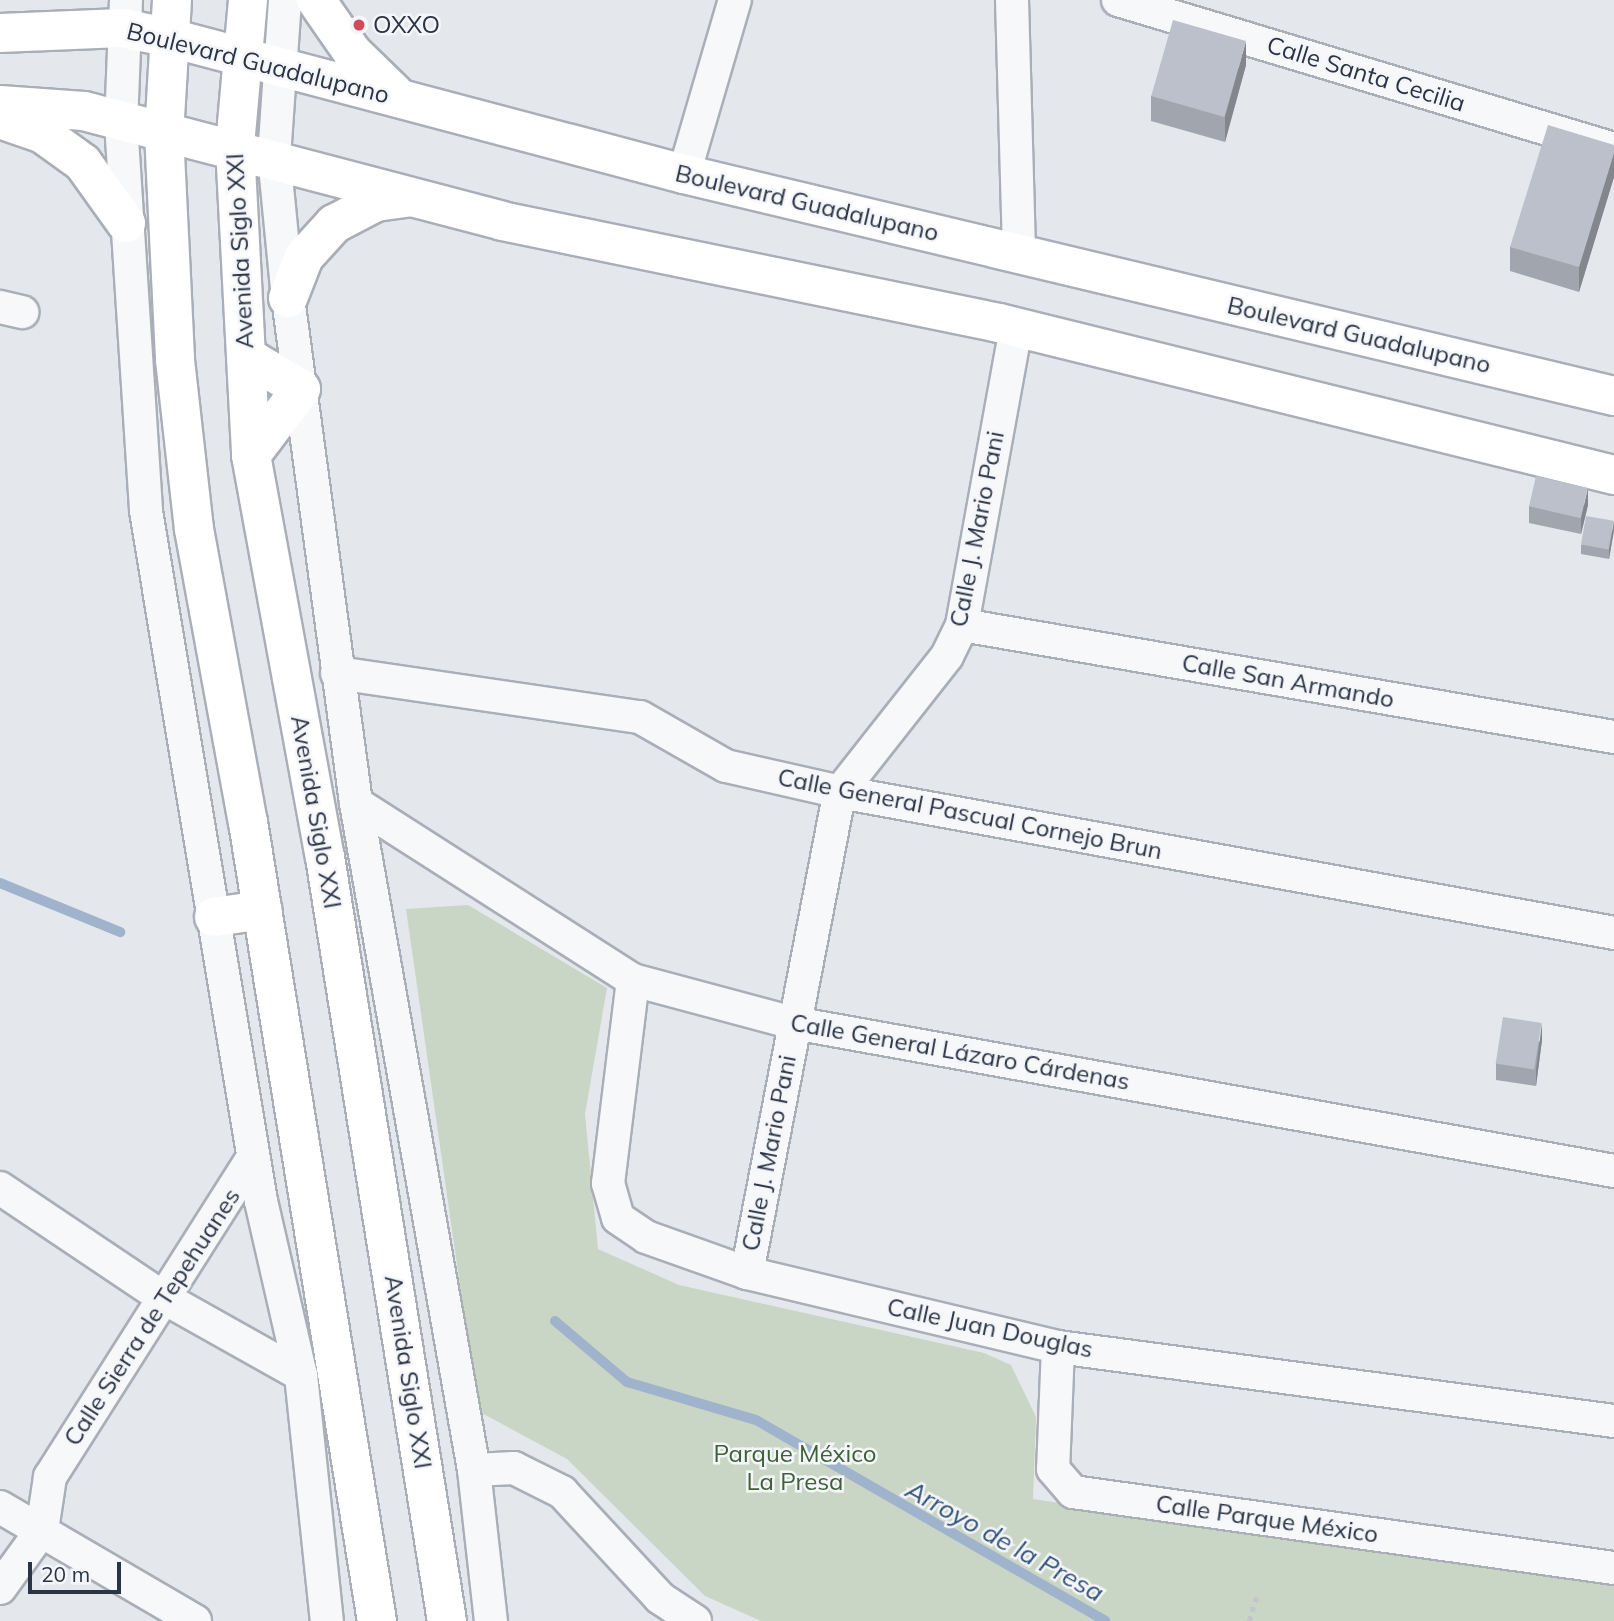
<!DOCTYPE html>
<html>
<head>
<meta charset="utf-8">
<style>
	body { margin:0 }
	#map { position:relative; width:1614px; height:1621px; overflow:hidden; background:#e4e7ec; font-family:Mulish,sans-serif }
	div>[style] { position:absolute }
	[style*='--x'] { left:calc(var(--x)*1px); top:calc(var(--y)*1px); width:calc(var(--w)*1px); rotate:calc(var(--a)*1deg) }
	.green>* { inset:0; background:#c9d6c5 }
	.stream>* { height:10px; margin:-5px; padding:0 5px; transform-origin:5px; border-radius:5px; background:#9fb4cc }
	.path>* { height:4.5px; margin-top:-2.25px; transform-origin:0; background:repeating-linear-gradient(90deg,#c2c5cb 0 5px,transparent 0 10px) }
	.roads { filter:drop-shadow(2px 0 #a9aeb7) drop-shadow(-2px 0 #a9aeb7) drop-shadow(0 2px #a9aeb7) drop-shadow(0 -2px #a9aeb7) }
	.minor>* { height:32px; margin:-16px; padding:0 16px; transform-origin:16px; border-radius:16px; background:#f7f8fa }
	.major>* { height:38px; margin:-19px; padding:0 19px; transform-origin:19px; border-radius:19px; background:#fff }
	.highway>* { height:38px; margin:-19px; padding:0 19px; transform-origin:19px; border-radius:19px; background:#fff }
	.wall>* { inset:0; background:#a1a5ae }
	.shaded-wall>* { inset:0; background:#83868d }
	.building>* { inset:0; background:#bbc0ca; transform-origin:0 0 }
	.dots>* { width:19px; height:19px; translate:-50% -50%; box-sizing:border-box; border:4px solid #f4f6f9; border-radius:50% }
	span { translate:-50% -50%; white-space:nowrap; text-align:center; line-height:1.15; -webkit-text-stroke:5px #f4f6f9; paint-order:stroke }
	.poi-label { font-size:24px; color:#2b3445 }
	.left { translate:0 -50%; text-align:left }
	.street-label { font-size:24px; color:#2b3445 }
	.park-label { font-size:24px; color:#3f6138 }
	.water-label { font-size:26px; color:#34527a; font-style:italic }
	.scale { position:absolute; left:28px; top:1562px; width:93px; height:32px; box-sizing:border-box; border:4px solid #2b3445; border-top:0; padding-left:9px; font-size:21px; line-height:24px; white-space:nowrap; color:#2b3445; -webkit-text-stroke:5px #f4f6f9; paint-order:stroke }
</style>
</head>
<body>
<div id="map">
	<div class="green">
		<i style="clip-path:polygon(468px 905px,607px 988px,585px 1114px,598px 1249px,679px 1285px,984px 1353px,1011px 1365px,1036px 1417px,1033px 1499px,1614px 1585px,1614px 1621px,761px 1621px,705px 1596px,567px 1459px,478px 1411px,406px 909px)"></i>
	</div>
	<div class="stream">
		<i style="--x:0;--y:883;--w:130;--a:22.2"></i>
		<i style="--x:555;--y:1321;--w:94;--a:40.3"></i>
		<i style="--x:627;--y:1382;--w:134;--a:16.4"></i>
		<i style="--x:756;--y:1420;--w:403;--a:29.9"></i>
	</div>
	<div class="path">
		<i style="--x:1249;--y:1621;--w:30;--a:-73"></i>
	</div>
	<div class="roads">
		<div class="minor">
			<i style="--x:126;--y:0;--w:123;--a:92.3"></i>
			<i style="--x:121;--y:123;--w:389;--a:86.3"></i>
			<i style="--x:146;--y:511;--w:700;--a:80.54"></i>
			<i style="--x:261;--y:1201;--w:179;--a:77.1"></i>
			<i style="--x:301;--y:1375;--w:247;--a:84"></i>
			<i style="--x:285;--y:0;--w:156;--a:94"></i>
			<i style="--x:274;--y:156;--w:143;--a:84.4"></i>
			<i style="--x:288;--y:298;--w:510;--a:82.33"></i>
			<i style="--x:356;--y:803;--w:677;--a:79.97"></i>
			<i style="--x:474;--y:1470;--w:152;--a:83.6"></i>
			<i style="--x:1012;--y:0;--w:253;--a:88.4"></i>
			<i style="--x:1118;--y:0;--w:518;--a:16.72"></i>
			<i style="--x:684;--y:174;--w:181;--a:-73.7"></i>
			<i style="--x:0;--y:307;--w:23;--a:13"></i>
			<i style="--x:962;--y:625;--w:662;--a:9.75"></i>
			<i style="--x:337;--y:673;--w:306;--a:8.3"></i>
			<i style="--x:640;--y:717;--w:99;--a:29.7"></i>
			<i style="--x:726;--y:766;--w:117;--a:12.8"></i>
			<i style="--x:840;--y:792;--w:787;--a:10.32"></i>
			<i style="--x:356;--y:803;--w:329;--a:32.6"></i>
			<i style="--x:633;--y:980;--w:167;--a:15"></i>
			<i style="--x:794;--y:1023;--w:833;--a:10.23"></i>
			<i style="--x:633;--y:980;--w:205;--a:97"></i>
			<i style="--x:608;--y:1183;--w:36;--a:74"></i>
			<i style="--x:618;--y:1218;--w:34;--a:34"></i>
			<i style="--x:646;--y:1237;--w:107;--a:19.6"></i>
			<i style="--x:747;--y:1273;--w:320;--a:13.4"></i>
			<i style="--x:1058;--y:1347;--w:561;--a:7.58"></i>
			<i style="--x:0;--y:1188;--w:197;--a:33.9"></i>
			<i style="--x:164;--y:1298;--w:157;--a:29.3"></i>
			<i style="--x:747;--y:1273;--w:490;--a:-79.1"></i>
			<i style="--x:840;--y:792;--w:173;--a:-51.8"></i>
			<i style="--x:947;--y:656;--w:34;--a:-64"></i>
			<i style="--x:962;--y:625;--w:303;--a:-79.7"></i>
			<i style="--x:1058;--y:1347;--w:122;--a:92.3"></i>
			<i style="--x:1053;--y:1469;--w:30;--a:49"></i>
			<i style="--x:1073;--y:1492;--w:546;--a:8"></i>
			<i style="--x:474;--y:1470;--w:40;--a:-2.9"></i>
			<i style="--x:514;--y:1468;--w:54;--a:26.6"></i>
			<i style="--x:562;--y:1492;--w:144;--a:47.2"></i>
			<i style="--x:660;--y:1598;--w:42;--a:33.3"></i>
			<i style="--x:0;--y:1507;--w:226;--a:30.3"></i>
			<i style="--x:0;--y:1588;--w:72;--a:-54.1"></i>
			<i style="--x:42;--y:1530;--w:54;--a:-81.4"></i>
			<i style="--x:50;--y:1477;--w:379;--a:-57.6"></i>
		</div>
		<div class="major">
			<i style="--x:316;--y:0;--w:63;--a:55.3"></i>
			<i style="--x:352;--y:52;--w:59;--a:44.3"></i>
			<i style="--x:0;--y:33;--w:122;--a:-2.3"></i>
			<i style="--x:122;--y:28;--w:46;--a:11.3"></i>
			<i style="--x:167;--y:37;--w:535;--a:14.84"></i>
			<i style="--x:684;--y:174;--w:956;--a:13.43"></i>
			<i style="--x:0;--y:105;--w:84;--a:4.1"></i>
			<i style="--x:84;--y:111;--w:432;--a:14.7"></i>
			<i style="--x:502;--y:221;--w:507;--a:11.6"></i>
			<i style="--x:999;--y:323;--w:634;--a:13.88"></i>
			<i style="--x:0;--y:119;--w:46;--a:19.2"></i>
			<i style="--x:43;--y:134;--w:49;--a:35.9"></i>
			<i style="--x:83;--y:163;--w:74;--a:54.4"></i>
			<i style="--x:288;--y:298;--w:44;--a:-68.7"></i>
			<i style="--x:304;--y:257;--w:45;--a:-47.7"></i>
			<i style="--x:334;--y:224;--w:47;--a:-27.6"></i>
			<i style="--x:376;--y:202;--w:35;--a:-8"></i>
		</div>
		<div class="highway">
			<i style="--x:172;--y:0;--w:133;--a:93.4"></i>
			<i style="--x:164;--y:133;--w:227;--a:87.2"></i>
			<i style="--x:175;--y:360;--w:170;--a:83.6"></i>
			<i style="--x:194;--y:529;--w:298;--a:79.6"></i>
			<i style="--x:248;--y:822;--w:809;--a:80.83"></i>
			<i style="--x:248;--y:0;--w:148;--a:95.1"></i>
			<i style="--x:235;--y:147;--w:308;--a:87"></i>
			<i style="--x:251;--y:455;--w:409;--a:79.6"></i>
			<i style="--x:325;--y:857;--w:774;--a:80.93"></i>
			<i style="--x:246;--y:356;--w:64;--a:31"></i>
			<i style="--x:301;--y:389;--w:83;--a:127.1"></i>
			<i style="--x:214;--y:917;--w:49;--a:-8.1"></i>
		</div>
	</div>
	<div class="wall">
		<i style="clip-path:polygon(1246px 65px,1225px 142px,1151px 121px,1151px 96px)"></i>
		<i style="clip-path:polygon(1614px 145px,1614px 177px,1579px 292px,1510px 271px,1510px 247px)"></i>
		<i style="clip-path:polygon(1588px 505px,1581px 534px,1529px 523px,1529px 506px)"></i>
		<i style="clip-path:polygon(1614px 530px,1609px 559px,1581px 554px,1581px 545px)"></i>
		<i style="clip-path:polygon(1542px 1040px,1536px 1086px,1496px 1080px,1496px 1063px)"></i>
	</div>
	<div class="shaded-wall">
		<i style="clip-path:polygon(1246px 41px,1246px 65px,1225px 142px,1225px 117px)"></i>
		<i style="clip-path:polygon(1614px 153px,1614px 177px,1579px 292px,1579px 267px)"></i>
		<i style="clip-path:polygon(1588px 488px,1588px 505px,1581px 534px,1581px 518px)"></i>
		<i style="clip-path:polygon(1614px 521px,1614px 530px,1609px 559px,1609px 550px)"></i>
		<i style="clip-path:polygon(1542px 1023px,1542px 1040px,1536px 1086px,1536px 1069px)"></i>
	</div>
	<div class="building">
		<i style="left:1173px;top:20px;width:76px;height:79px;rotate:16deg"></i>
		<i style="clip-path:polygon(1548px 125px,1614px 145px,1614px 153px,1579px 267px,1510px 247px)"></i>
		<i style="left:1536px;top:476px;width:53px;height:31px;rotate:13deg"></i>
		<i style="left:1586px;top:516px;width:28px;height:29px;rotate:10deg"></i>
		<i style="left:1503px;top:1017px;width:39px;height:47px;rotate:9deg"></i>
	</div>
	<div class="dots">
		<i style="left:359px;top:25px;background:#d1495b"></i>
	</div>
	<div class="poi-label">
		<span class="left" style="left:373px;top:25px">OXXO</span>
	</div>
	<div class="street-label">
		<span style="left:258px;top:63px;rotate:14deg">Boulevard Guadalupano</span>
		<span style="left:1366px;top:74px;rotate:17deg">Calle Santa Cecilia</span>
		<span style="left:807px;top:203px;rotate:13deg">Boulevard Guadalupano</span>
		<span style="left:240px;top:251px;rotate:-93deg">Avenida Siglo XXI</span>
		<span style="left:1359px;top:335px;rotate:13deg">Boulevard Guadalupano</span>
		<span style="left:977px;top:529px;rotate:-79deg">Calle J. Mario Pani</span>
		<span style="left:1288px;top:681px;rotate:10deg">Calle San Armando</span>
		<span style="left:316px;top:812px;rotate:80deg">Avenida Siglo XXI</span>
		<span style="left:970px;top:814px;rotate:11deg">Calle General Pascual Cornejo Brun</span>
		<span style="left:960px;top:1052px;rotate:10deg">Calle General Lázaro Cárdenas</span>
		<span style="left:769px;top:1153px;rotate:-79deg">Calle J. Mario Pani</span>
		<span style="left:152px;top:1317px;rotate:-57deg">Calle Sierra de Tepehuanes</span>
		<span style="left:990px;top:1328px;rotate:12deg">Calle Juan Douglas</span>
		<span style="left:408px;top:1372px;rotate:81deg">Avenida Siglo XXI</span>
		<span style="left:1267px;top:1519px;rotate:8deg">Calle Parque México</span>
	</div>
	<div class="park-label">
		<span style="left:795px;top:1468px">Parque México<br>La Presa</span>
	</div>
	<div class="water-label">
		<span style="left:1005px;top:1541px;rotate:29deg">Arroyo de la Presa</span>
	</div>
	<div class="scale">20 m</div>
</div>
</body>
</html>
